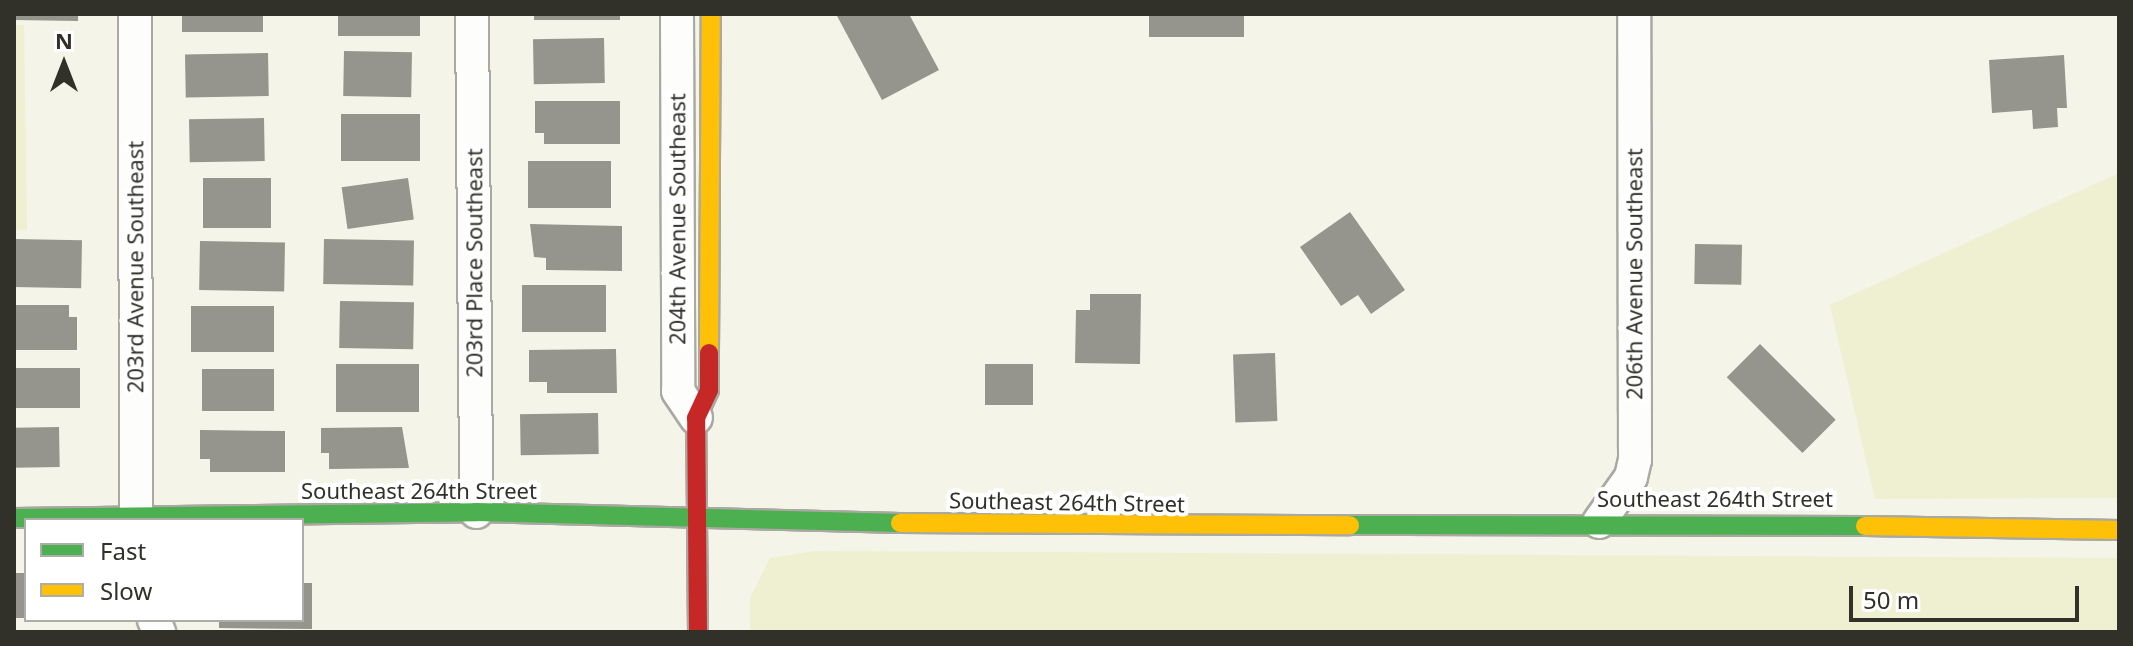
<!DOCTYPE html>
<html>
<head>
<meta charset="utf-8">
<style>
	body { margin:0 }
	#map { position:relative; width:2133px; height:646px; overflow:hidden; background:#f4f4e9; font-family:"Noto Sans",sans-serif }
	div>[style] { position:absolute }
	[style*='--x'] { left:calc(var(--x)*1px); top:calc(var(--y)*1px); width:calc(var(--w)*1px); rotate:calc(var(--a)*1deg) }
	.green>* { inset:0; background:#efefd1 }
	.building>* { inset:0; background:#95958d; transform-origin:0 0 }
	.roads { filter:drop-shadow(2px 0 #a9a9a2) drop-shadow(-2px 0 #a9a9a2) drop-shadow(0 2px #a9a9a2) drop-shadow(0 -2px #a9a9a2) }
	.street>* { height:32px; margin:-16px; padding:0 16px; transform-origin:16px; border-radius:16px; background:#fdfdfc }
	.fast>* { height:18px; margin:-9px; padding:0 9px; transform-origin:9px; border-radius:9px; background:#4caf50 }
	.slow>* { height:18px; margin:-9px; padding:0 9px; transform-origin:9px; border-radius:9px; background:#ffc107 }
	.jam>* { height:18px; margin:-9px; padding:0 9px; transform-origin:9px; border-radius:9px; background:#c62828 }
	span { translate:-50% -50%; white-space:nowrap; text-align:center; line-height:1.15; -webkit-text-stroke:8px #fff; paint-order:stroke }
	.street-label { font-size:22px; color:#31312a }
	.frame { position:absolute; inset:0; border:16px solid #31312a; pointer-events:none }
	.legend { position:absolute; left:24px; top:518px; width:280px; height:104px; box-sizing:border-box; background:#fff; border:2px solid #adadaa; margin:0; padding:10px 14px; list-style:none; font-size:24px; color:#31312a }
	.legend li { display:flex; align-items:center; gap:16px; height:40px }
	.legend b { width:40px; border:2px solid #adadaa }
	.north { position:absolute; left:24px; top:24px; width:80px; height:80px; -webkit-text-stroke:6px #fff; paint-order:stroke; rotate:0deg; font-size:22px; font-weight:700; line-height:32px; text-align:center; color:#31312a }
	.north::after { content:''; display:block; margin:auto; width:28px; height:36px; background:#31312a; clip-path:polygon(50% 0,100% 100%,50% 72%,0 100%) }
	.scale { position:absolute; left:1849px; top:586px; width:230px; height:36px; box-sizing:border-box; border:4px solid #31312a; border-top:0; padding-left:10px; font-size:24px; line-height:28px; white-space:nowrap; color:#31312a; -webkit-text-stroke:6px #fff; paint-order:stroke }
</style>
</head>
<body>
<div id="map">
	<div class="green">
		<i style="clip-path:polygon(14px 25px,24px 25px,27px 230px,14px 230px)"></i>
		<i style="clip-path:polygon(2119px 173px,2119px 498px,1875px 499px,1830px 305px)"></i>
		<i style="clip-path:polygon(816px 551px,2119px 558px,2119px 632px,750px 632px,750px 598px,770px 558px)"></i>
	</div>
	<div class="building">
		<i style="clip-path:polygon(14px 14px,78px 14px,78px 21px,14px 20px)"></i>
		<i style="left:182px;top:14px;width:81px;height:18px"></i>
		<i style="left:338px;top:14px;width:82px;height:22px"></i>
		<i style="left:534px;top:14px;width:86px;height:6px"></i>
		<i style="clip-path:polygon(836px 14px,909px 14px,939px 70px,882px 100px)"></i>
		<i style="left:1149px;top:14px;width:95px;height:23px"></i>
		<i style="left:604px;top:38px;width:45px;height:71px;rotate:89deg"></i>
		<i style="left:344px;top:51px;width:68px;height:45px;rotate:1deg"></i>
		<i style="left:268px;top:53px;width:43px;height:83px;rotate:89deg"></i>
		<i style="clip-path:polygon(2064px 55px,2067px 108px,2057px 108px,2058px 127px,2033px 129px,2032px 110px,1992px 113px,1989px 60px)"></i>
		<i style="clip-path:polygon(535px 101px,620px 101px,620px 144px,544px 144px,544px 133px,535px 133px)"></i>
		<i style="left:341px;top:114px;width:79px;height:47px"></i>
		<i style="left:264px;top:118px;width:43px;height:75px;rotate:89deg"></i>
		<i style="left:528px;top:161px;width:83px;height:47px"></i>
		<i style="left:271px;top:178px;width:50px;height:68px;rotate:90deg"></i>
		<i style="left:408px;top:178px;width:42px;height:67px;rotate:82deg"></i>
		<i style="clip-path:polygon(1350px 212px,1405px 290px,1371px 314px,1358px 295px,1341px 306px,1300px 247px)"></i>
		<i style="clip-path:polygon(530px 224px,622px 226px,622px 271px,546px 270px,546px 258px,534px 257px)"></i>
		<i style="left:14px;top:239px;width:68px;height:48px;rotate:1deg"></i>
		<i style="left:324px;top:239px;width:90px;height:45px;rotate:1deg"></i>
		<i style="left:200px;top:241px;width:85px;height:49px;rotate:1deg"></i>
		<i style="left:1695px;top:244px;width:47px;height:40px;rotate:1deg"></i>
		<i style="left:522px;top:285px;width:84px;height:47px"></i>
		<i style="clip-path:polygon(1090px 294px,1141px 294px,1140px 364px,1075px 363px,1076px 310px,1090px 310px)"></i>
		<i style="left:340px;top:301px;width:74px;height:47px;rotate:1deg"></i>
		<i style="clip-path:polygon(14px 305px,69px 305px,69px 317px,77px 317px,77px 350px,14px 350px)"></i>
		<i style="left:274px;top:306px;width:46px;height:83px;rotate:90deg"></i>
		<i style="left:1760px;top:344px;width:107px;height:47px;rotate:45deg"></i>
		<i style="clip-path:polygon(616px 349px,617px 393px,547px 393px,547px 382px,529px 382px,529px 350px)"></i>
		<i style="left:1275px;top:353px;width:68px;height:42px;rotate:88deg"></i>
		<i style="left:336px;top:364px;width:83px;height:48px"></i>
		<i style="left:985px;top:364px;width:48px;height:41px"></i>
		<i style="left:14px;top:368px;width:66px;height:40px"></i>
		<i style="left:202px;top:369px;width:72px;height:42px"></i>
		<i style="left:598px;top:413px;width:41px;height:78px;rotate:89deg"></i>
		<i style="left:59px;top:427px;width:40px;height:45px;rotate:89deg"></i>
		<i style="clip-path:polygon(402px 427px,409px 468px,329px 469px,329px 453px,321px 453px,321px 428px)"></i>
		<i style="clip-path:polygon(200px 430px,285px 431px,285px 472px,210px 472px,210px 459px,200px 459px)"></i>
		<i style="left:14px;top:573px;width:12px;height:45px"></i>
		<i style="clip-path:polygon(302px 583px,312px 583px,312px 629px,219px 628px,219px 620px,302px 620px)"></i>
	</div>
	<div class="roads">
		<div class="street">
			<i style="--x:135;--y:14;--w:506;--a:89.89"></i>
			<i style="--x:472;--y:14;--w:498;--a:89.5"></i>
			<i style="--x:677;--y:14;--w:377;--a:89.8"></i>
			<i style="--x:678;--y:391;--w:32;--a:56"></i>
			<i style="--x:1599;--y:522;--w:55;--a:-54.6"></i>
			<i style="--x:1631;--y:477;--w:17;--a:-77"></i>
			<i style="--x:1635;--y:460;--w:446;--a:-90.1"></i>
			<i style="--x:154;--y:620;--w:13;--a:67"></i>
		</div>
		<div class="fast">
			<i style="--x:14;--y:518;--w:462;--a:-0.7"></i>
			<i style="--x:476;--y:512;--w:424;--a:1.5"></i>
			<i style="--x:1350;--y:525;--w:515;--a:0.11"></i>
		</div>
		<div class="slow">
			<i style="--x:709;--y:353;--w:339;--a:-89.7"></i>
			<i style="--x:900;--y:523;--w:450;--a:0.3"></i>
			<i style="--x:1865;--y:526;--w:254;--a:0.9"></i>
		</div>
		<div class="jam">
			<i style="--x:698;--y:632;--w:214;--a:-90.5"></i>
			<i style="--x:696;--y:418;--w:31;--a:-65"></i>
			<i style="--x:709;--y:390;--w:37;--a:-90"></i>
		</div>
	</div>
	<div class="street-label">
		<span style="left:677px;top:219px;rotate:-90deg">204th Avenue Southeast</span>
		<span style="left:474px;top:263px;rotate:-90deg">203rd Place Southeast</span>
		<span style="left:135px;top:267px;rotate:-90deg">203rd Avenue Southeast</span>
		<span style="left:1634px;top:274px;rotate:-90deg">206th Avenue Southeast</span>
		<span style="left:419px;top:491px">Southeast 264th Street</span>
		<span style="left:1715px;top:499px">Southeast 264th Street</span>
		<span style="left:1067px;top:502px;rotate:1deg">Southeast 264th Street</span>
	</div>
	<div class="frame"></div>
	<ul class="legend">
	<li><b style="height:10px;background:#4caf50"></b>Fast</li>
	<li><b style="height:10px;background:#ffc107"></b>Slow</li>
	</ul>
	<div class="north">N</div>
	<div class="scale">50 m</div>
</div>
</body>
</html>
